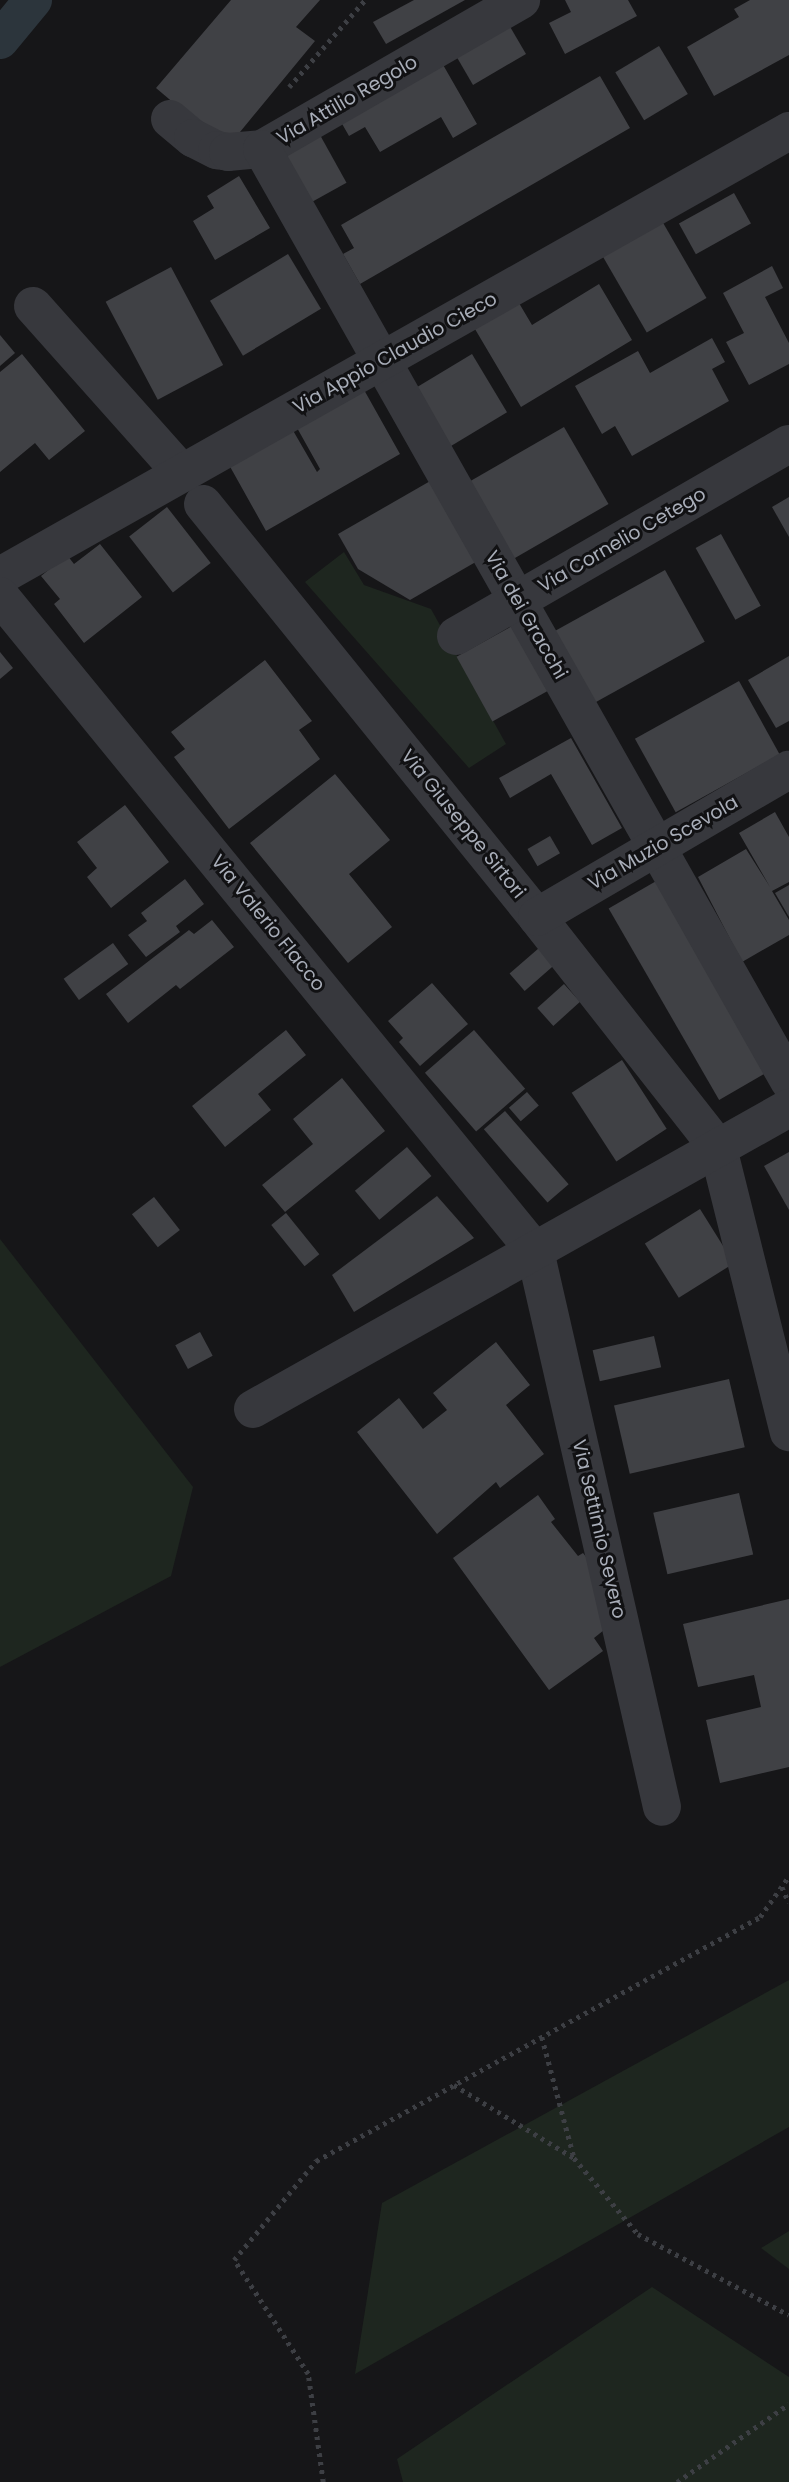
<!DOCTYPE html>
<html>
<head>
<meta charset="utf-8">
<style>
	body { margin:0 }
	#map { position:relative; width:789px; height:2482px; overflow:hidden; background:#161618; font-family:Poppins,sans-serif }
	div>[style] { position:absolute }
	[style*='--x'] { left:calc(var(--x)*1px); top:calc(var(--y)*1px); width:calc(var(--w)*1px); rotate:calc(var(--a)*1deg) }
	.green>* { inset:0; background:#1e261f }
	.canal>* { height:38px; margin:-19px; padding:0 19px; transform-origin:19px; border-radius:19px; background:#2c353c }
	.building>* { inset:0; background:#404145; transform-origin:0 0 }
	.path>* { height:4.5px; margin-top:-2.25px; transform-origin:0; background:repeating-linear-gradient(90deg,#3d3f44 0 3.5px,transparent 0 8.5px) }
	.minor>* { height:38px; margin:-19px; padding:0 19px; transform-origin:19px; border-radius:19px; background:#37383d }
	span { translate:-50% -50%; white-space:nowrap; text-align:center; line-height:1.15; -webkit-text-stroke:6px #111113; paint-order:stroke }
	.street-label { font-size:19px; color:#a8adb8 }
</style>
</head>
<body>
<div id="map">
	<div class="green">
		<i style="clip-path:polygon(344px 552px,364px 585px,431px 609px,506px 744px,469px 768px,305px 582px)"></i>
		<i style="clip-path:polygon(0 1239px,193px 1487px,171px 1576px,0 1667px)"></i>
		<i style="clip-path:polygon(789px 1980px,789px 2127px,355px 2374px,382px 2203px)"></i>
		<i style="clip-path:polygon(789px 2231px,789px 2269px,761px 2248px)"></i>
		<i style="clip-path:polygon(652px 2287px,789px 2377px,789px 2482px,403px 2482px,397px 2459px)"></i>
	</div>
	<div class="canal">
		<i style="--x:0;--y:40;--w:52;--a:-50.5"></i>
	</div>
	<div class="building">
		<i style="clip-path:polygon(231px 0,320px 0,296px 27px,315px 41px,240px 132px,221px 143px,156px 88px)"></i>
		<i style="clip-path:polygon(414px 0,465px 0,386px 44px,373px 22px)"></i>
		<i style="clip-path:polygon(565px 0,628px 0,637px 16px,565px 54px,549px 23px,571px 12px)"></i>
		<i style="clip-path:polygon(750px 0,789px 0,789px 55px,714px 96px,687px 47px,739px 17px,734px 9px)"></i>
		<i style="clip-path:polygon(505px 18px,526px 54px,473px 85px,455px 54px)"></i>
		<i style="left:659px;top:46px;width:56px;height:51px;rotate:59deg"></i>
		<i style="clip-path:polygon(438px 56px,477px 124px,453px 138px,441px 117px,380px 152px,365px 127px,349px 136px,337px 115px)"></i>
		<i style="clip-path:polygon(600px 76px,630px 128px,360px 284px,343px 254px,354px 248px,341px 225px)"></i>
		<i style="left:315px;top:126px;width:65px;height:49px;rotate:61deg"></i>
		<i style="clip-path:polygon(239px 176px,270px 228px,215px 260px,193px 221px,214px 208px,207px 196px)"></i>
		<i style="left:734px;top:193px;width:35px;height:63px;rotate:61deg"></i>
		<i style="left:662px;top:221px;width:89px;height:69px;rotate:60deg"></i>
		<i style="left:288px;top:254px;width:64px;height:91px;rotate:59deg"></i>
		<i style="clip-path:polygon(772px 266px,783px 288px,765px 297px,789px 343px,789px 364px,749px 385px,726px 342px,744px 333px,723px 293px)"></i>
		<i style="left:171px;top:267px;width:111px;height:74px;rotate:62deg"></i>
		<i style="clip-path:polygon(599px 284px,632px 340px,521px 407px,472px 324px,516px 298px,532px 325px)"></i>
		<i style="clip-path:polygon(0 335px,15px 353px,0 366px)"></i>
		<i style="clip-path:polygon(712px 338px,725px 362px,712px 369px,729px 401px,632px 456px,615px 426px,602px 434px,575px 386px,638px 351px,650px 373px)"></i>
		<i style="clip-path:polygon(22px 354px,85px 431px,49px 460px,35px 443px,0 472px,0 372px)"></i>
		<i style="left:472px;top:354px;width:68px;height:76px;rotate:59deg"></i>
		<i style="clip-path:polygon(363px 388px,400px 454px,266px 531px,228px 463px,291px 427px,317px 472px,320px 469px,296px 426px)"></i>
		<i style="left:564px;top:427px;width:89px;height:117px;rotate:60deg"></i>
		<i style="clip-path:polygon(439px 476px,486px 556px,410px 600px,358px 569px,338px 534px)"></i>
		<i style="clip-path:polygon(789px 497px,789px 537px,772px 507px)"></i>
		<i style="left:167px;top:507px;width:71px;height:48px;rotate:52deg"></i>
		<i style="left:721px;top:534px;width:82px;height:29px;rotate:61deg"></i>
		<i style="clip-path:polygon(100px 544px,142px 597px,84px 643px,54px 604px,60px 599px,41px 576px,67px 555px,74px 564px)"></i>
		<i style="left:665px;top:570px;width:82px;height:129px;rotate:61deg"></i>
		<i style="left:523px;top:620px;width:74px;height:76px;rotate:61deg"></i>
		<i style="clip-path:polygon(0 652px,13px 668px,0 679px)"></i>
		<i style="clip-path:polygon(789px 656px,789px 721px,776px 728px,748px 680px)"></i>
		<i style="clip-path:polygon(265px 660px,312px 721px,299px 730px,320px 759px,229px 829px,174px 757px,185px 749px,171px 732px)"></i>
		<i style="left:739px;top:681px;width:84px;height:119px;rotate:61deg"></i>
		<i style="clip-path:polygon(571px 738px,622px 828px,592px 845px,551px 774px,510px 798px,499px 778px)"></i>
		<i style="clip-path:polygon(335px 774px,390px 840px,349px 874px,392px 927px,348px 963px,250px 843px)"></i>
		<i style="clip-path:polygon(125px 805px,169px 862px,111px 908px,87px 877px,97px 868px,77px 842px)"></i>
		<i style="clip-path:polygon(775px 812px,789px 837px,789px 882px,772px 891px,789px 920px,789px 935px,742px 962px,698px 877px,746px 849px,770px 887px,739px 833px)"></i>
		<i style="left:550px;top:836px;width:20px;height:26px;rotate:60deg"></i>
		<i style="clip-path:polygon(185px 879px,204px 904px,176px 926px,180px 932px,146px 957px,128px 935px,147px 921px,141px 913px)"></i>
		<i style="left:658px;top:880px;width:221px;height:57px;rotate:60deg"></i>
		<i style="clip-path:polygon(789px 885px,789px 917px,775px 893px)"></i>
		<i style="clip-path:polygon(212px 920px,234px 947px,180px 989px,176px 985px,128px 1023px,106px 994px,189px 930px,194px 934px)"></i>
		<i style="left:113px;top:943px;width:26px;height:61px;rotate:54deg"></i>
		<i style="left:539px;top:948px;width:23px;height:39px;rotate:49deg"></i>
		<i style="clip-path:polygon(432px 983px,468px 1024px,420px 1066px,399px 1042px,403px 1038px,388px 1021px)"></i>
		<i style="left:564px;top:984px;width:24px;height:36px;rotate:48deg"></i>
		<i style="clip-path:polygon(286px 1030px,306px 1055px,258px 1094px,271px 1110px,225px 1147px,192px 1106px)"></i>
		<i style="left:474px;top:1030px;width:78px;height:65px;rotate:49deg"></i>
		<i style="left:622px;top:1060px;width:82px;height:60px;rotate:57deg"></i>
		<i style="clip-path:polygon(342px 1078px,385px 1131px,285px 1212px,262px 1185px,313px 1144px,293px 1119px)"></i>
		<i style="left:527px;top:1092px;width:18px;height:24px;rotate:49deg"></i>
		<i style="left:505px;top:1111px;width:97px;height:28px;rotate:49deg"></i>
		<i style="left:407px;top:1147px;width:38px;height:68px;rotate:50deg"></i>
		<i style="clip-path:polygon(789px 1152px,789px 1210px,764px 1166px)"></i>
		<i style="clip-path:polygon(437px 1196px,474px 1238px,354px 1312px,332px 1275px)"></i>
		<i style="left:154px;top:1197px;width:42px;height:28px;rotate:52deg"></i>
		<i style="left:700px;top:1209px;width:64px;height:65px;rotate:58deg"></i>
		<i style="left:286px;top:1213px;width:53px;height:19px;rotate:51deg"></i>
		<i style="left:200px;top:1332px;width:27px;height:28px;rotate:62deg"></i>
		<i style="left:654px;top:1336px;width:32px;height:63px;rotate:77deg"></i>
		<i style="clip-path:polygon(496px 1342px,530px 1385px,506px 1405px,544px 1454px,500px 1488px,496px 1482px,437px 1534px,357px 1432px,399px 1398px,423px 1429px,447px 1410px,433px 1393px)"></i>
		<i style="left:729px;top:1379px;width:70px;height:118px;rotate:77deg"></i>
		<i style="left:739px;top:1493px;width:63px;height:88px;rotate:77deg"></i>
		<i style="clip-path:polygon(538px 1495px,555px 1519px,551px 1522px,578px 1556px,583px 1553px,597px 1571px,609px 1626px,594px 1638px,603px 1651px,549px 1690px,453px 1558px)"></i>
		<i style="clip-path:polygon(789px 1599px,789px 1767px,720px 1783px,706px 1720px,761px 1707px,754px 1675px,698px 1687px,683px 1624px)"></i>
	</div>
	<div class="path">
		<i style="--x:289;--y:87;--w:116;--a:-48.9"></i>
		<i style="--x:782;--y:1887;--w:17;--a:66"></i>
		<i style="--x:542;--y:2037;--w:124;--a:75.1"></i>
		<i style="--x:454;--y:2085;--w:140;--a:31.3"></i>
		<i style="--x:574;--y:2158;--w:99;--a:49.9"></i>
		<i style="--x:638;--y:2234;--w:171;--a:28.2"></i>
		<i style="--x:323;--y:2482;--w:109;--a:-97.9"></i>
		<i style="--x:308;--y:2374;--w:136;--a:-123"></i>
		<i style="--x:234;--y:2260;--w:129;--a:-50.4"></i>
		<i style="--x:316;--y:2161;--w:507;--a:-28.79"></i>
		<i style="--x:760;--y:1917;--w:50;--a:-54.7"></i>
		<i style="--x:677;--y:2482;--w:136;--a:-34.9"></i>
	</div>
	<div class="minor">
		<i style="--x:170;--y:119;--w:30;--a:40"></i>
		<i style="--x:193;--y:138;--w:27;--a:27"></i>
		<i style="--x:217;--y:150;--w:11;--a:10"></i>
		<i style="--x:228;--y:152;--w:34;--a:-5"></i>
		<i style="--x:262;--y:149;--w:299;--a:-29.9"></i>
		<i style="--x:262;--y:149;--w:1071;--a:60.51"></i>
		<i style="--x:33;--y:306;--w:224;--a:48.3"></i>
		<i style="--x:203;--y:504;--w:531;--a:51.04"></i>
		<i style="--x:537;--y:917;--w:293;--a:51.9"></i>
		<i style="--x:718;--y:1148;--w:293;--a:76"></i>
		<i style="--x:0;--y:576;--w:906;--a:-29.42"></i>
		<i style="--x:0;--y:596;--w:846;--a:50.76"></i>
		<i style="--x:535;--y:1251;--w:570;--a:77.13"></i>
		<i style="--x:456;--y:636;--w:384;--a:-30"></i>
		<i style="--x:537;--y:917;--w:292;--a:-30.3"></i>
		<i style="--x:253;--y:1409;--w:615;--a:-29.32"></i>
	</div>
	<div class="street-label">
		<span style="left:347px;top:100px;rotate:-30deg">Via Attilio Regolo</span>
		<span style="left:395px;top:353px;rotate:-29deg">Via Appio Claudio Cieco</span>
		<span style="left:622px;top:540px;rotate:-30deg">Via Cornelio Cetego</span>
		<span style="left:526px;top:615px;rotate:60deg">Via dei Gracchi</span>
		<span style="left:463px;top:824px;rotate:51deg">Via Giuseppe Sirtori</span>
		<span style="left:663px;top:843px;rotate:-30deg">Via Muzio Scevola</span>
		<span style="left:268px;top:923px;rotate:51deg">Via Valerio Flacco</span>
		<span style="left:599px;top:1529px;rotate:77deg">Via Settimio Severo</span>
	</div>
</div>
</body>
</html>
